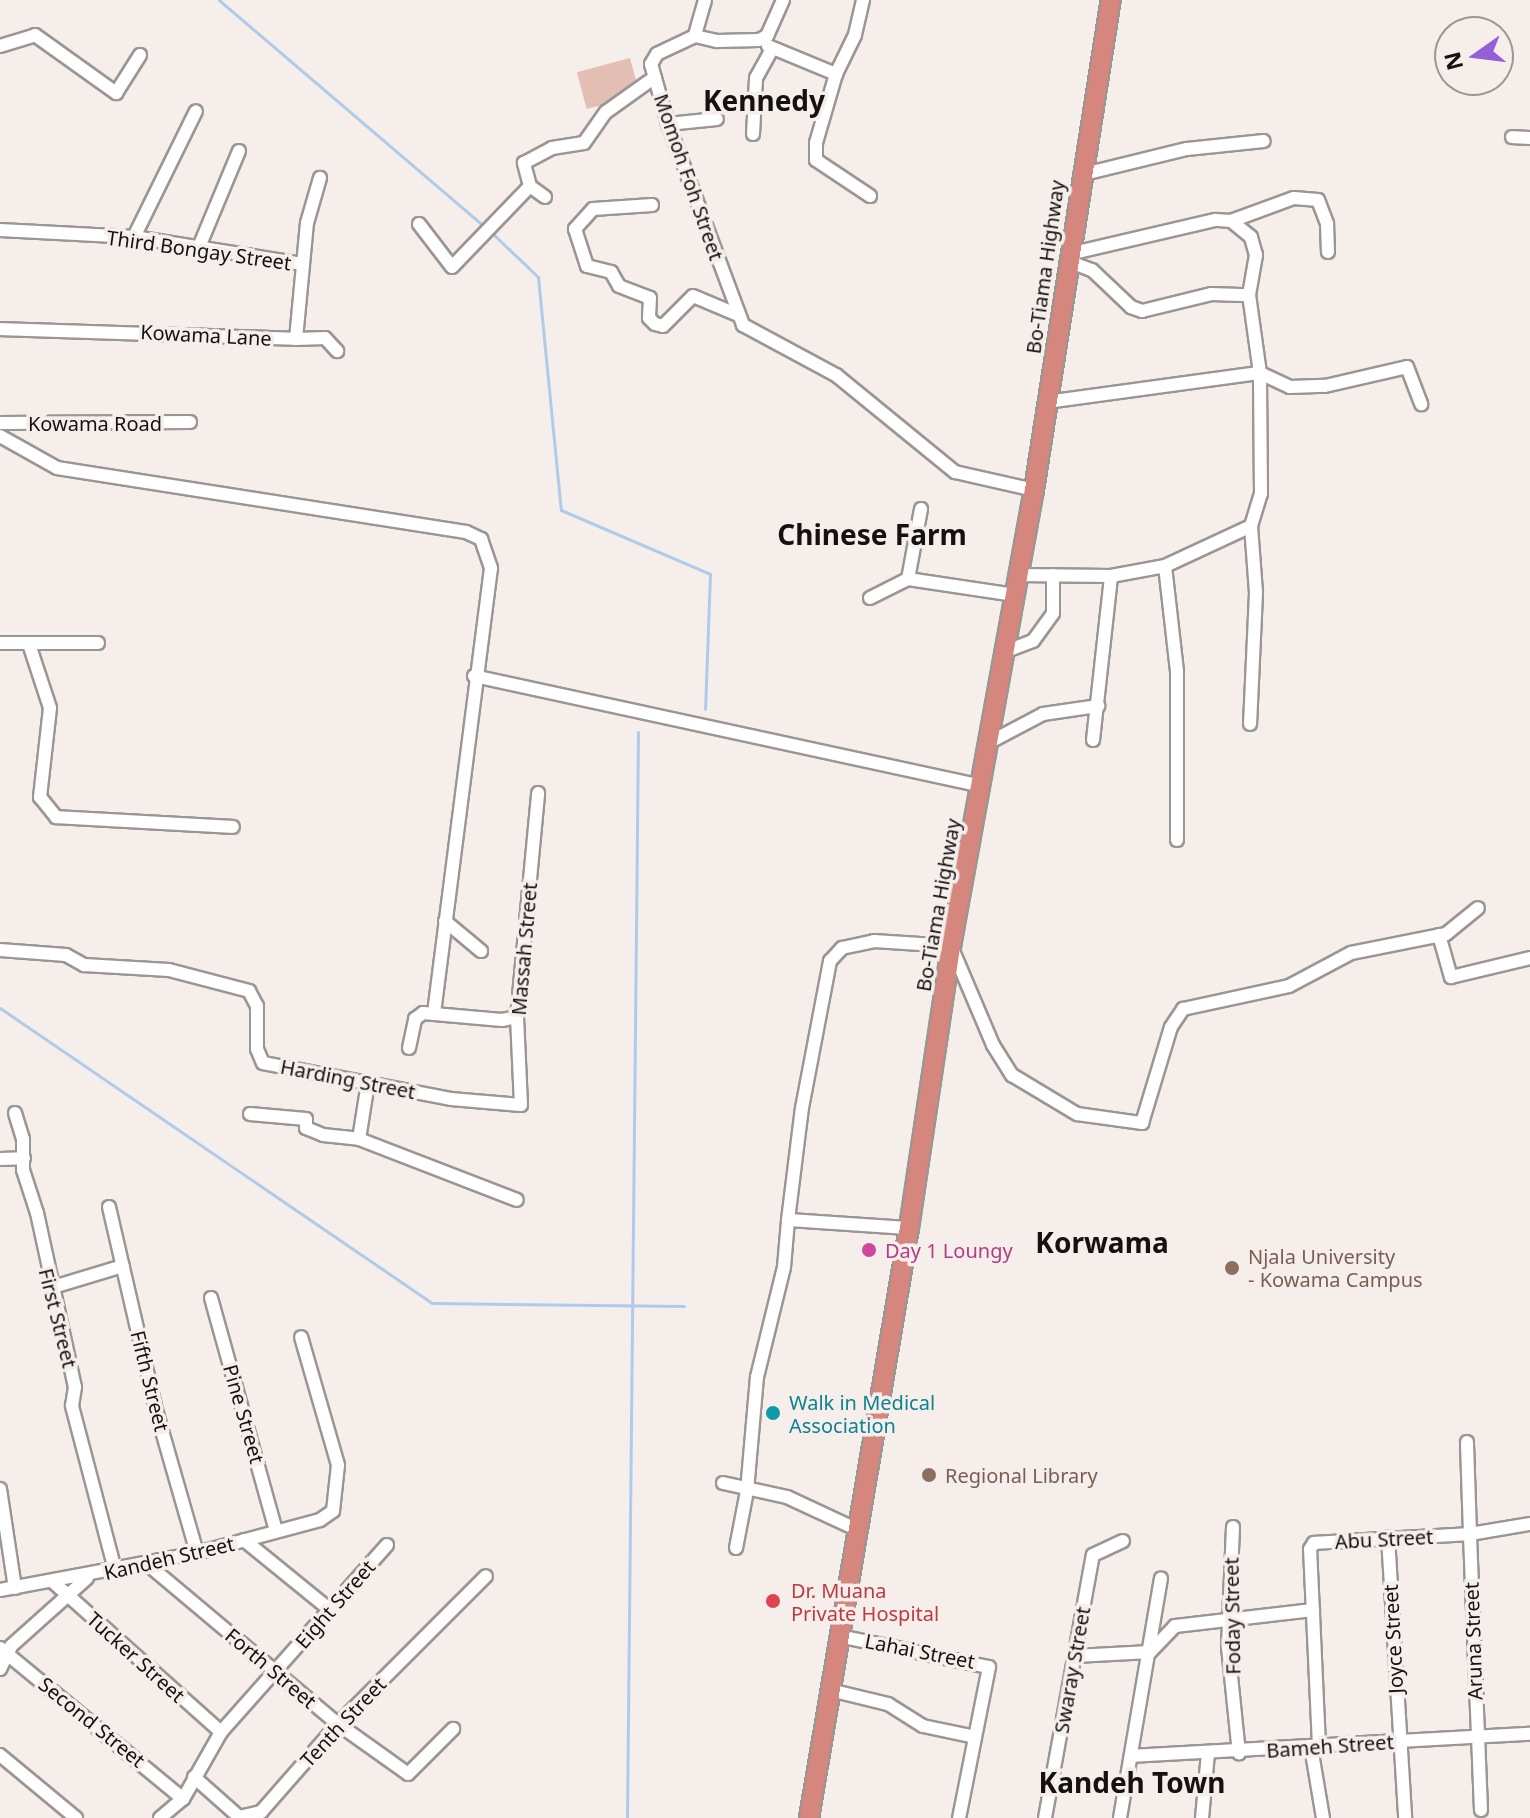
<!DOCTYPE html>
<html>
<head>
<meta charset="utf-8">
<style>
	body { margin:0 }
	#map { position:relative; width:1530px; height:1818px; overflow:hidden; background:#f6eeeb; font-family:"Noto Sans",sans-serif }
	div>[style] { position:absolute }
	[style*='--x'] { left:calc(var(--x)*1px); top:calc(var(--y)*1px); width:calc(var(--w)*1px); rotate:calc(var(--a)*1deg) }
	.green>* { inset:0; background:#e2bfb2; transform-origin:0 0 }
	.stream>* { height:3px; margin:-1.5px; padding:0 1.5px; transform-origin:1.5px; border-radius:1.5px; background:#afcbea }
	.roads { filter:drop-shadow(2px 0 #9c9593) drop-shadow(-2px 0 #9c9593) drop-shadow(0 2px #9c9593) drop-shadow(0 -2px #9c9593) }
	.minor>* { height:12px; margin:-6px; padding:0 6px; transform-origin:6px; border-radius:6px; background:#fff }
	.highway>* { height:18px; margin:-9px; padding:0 9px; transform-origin:9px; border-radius:9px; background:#d5867d }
	.dots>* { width:22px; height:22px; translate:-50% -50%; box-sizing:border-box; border:4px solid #f6eeeb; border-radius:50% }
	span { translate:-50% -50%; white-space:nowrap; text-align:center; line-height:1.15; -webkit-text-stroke:7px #f6eeeb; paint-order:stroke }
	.street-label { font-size:20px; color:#141110 }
	.hotel-label { font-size:20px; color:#b23c85 }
	.left { translate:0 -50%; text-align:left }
	.education-label { font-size:20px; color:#785e54 }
	.culture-label { font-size:20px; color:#0d838f }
	.health-label { font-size:20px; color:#be3a42 }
	.district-label { font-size:28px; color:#141110; font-weight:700 }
	.north { position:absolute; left:1434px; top:16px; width:80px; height:80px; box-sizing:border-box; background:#f6eeeb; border:2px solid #9c9693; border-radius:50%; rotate:256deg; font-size:22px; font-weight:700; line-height:32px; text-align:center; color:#141110 }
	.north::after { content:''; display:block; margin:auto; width:28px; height:36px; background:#965ed7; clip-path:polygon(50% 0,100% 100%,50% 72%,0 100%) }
</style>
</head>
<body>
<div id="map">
	<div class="green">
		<i style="left:630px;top:58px;width:38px;height:55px;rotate:75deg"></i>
	</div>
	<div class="stream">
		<i style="--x:219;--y:0;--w:351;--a:40.5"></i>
		<i style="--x:492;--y:233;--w:64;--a:43.7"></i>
		<i style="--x:538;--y:277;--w:234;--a:84.4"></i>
		<i style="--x:561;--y:510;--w:162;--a:23.2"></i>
		<i style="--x:710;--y:574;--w:135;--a:92.1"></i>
		<i style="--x:0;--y:1008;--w:523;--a:34.33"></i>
		<i style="--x:432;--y:1303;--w:252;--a:0.7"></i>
		<i style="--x:627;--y:1818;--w:1086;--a:-89.42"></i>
	</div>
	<div class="roads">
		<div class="minor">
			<i style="--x:705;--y:0;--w:37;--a:106"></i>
			<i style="--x:695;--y:36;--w:42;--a:154.7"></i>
			<i style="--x:657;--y:54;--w:12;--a:121"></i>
			<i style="--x:651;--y:64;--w:62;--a:74.2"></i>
			<i style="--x:668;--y:124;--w:215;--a:69.5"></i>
			<i style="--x:743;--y:325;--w:106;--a:28.3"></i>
			<i style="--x:836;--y:375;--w:154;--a:39.2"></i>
			<i style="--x:955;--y:472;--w:81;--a:12.8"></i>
			<i style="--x:863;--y:0;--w:36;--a:103"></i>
			<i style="--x:855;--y:35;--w:43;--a:116"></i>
			<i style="--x:836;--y:74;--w:72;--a:106.2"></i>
			<i style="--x:816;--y:143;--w:17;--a:90"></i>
			<i style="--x:816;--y:160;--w:65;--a:33.7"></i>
			<i style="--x:695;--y:36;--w:23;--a:13"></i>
			<i style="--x:717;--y:41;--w:42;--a:-1.4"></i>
			<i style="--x:759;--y:40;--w:9;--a:-27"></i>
			<i style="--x:767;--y:36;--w:39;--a:-66"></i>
			<i style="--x:0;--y:46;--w:37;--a:-17"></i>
			<i style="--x:35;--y:35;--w:100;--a:35.6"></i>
			<i style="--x:116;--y:93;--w:45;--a:-57.7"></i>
			<i style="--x:768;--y:46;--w:74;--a:22.4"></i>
			<i style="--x:668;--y:124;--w:49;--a:-5.8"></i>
			<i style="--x:753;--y:134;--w:56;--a:-86.9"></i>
			<i style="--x:756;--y:78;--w:33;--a:-61"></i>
			<i style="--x:1512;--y:137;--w:18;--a:3"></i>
			<i style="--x:1080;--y:175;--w:110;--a:-13.7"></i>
			<i style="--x:1187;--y:149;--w:77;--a:-5.9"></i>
			<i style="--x:545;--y:197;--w:19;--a:-144"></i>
			<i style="--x:530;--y:186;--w:24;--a:-105"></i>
			<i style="--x:524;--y:163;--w:32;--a:-28"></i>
			<i style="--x:552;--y:148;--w:32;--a:-9"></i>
			<i style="--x:584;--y:143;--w:38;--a:-55"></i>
			<i style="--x:606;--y:112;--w:60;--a:-35.5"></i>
			<i style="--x:652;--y:205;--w:59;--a:176.1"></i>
			<i style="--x:593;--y:209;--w:27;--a:132"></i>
			<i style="--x:575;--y:229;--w:39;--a:72"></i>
			<i style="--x:587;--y:266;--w:25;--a:14"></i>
			<i style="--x:611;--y:272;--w:16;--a:60"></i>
			<i style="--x:619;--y:286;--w:33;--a:21"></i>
			<i style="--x:650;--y:298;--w:20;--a:93"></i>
			<i style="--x:649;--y:318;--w:8;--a:45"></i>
			<i style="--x:655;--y:324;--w:8;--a:14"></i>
			<i style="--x:663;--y:326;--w:42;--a:-45"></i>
			<i style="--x:693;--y:296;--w:49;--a:22.9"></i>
			<i style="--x:1231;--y:221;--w:67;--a:-20.1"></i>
			<i style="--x:1294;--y:198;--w:24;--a:5"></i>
			<i style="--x:1318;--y:200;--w:26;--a:69"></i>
			<i style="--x:1327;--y:224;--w:28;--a:88"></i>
			<i style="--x:419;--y:224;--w:54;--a:52.5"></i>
			<i style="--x:452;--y:267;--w:112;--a:-46.1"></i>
			<i style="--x:0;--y:230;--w:134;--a:3"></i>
			<i style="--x:134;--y:237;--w:170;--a:9.1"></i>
			<i style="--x:134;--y:237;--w:140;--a:-63.8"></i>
			<i style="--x:199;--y:247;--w:104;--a:-67.4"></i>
			<i style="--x:1068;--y:261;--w:26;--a:21"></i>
			<i style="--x:1092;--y:270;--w:54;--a:43.5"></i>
			<i style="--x:1131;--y:307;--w:12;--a:20"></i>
			<i style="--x:1142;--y:311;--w:71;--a:-13.8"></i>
			<i style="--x:1211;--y:294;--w:38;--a:2"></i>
			<i style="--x:0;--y:329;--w:296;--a:1.9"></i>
			<i style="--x:296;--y:339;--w:117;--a:-84.6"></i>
			<i style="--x:307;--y:223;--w:47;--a:-73.9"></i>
			<i style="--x:296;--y:339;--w:29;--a:-2"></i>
			<i style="--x:325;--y:338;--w:18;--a:47"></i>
			<i style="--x:1047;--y:402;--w:215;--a:-7.8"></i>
			<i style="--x:1260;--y:373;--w:79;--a:-98"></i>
			<i style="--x:1249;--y:295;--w:41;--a:-80.1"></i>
			<i style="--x:1256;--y:255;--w:19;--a:-106"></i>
			<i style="--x:1251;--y:237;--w:26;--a:-141"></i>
			<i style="--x:1231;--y:221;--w:16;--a:-176"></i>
			<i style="--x:1215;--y:220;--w:150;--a:166.9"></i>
			<i style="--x:0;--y:423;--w:190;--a:-0.3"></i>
			<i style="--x:0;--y:436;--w:65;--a:29.3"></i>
			<i style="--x:57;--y:468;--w:414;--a:8.9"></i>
			<i style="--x:466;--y:532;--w:17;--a:25"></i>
			<i style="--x:481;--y:539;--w:31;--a:71"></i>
			<i style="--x:491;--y:568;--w:447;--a:97.3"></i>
			<i style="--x:921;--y:509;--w:71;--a:100.5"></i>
			<i style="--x:908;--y:579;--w:108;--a:8.5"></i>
			<i style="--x:1251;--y:526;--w:34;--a:-73"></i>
			<i style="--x:1261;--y:494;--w:121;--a:-90.5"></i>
			<i style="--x:1260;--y:373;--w:33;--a:25"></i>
			<i style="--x:1290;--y:387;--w:35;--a:-2"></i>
			<i style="--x:1325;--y:386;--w:84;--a:-13"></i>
			<i style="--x:1407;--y:367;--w:40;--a:69"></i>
			<i style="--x:1165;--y:566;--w:106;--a:83.5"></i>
			<i style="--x:1177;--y:671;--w:169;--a:90"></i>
			<i style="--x:1017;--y:575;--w:94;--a:0.6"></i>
			<i style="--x:1111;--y:576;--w:55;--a:-10.5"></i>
			<i style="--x:1165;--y:566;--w:95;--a:-24.9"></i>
			<i style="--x:1251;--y:526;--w:67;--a:85.7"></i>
			<i style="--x:1256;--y:593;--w:131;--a:92.6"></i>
			<i style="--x:870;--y:598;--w:42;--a:-26.6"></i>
			<i style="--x:0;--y:643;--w:98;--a:0"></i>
			<i style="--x:29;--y:644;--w:67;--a:71.8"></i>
			<i style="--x:50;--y:708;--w:90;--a:96.4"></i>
			<i style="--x:40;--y:797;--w:26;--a:51"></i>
			<i style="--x:56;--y:817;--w:177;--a:3.2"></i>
			<i style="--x:1004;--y:652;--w:31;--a:-21"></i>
			<i style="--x:1033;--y:641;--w:34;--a:-54"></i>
			<i style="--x:1053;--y:613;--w:38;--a:-90"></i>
			<i style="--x:474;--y:676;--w:520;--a:12.22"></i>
			<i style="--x:1093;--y:740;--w:165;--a:-83.7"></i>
			<i style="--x:990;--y:742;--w:60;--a:-27.8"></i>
			<i style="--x:1043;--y:714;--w:56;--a:-8.3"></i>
			<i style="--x:445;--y:921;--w:47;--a:39.8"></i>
			<i style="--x:1439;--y:935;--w:44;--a:74.1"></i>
			<i style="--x:1451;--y:977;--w:81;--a:-13.5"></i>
			<i style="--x:0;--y:950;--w:66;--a:4.3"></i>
			<i style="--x:66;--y:955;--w:21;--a:29"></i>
			<i style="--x:84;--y:965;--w:85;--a:3.4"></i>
			<i style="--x:169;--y:970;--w:83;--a:14.7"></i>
			<i style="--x:249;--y:991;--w:17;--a:62"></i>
			<i style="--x:257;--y:1006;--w:43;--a:90"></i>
			<i style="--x:257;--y:1049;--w:15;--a:67"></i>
			<i style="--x:263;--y:1063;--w:191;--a:10.8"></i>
			<i style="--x:451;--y:1099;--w:70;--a:4.9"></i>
			<i style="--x:521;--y:1105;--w:88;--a:-92.6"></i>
			<i style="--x:517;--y:1017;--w:225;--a:-84.6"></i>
			<i style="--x:409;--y:1048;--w:30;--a:-78"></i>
			<i style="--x:415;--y:1019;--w:10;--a:-37"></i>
			<i style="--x:423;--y:1013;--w:79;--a:5.1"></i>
			<i style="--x:502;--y:1020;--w:15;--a:-11"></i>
			<i style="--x:15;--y:1113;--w:27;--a:73"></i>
			<i style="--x:23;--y:1139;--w:31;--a:90"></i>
			<i style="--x:23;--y:1170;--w:45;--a:72"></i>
			<i style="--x:37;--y:1213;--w:178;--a:77.7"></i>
			<i style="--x:75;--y:1387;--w:19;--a:99"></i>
			<i style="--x:72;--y:1406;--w:170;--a:75.3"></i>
			<i style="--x:250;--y:1114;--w:56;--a:5.1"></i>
			<i style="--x:306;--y:1119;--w:9;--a:90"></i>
			<i style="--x:306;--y:1128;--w:18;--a:22"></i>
			<i style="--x:323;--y:1135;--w:36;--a:6"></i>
			<i style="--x:359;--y:1139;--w:169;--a:21.1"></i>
			<i style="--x:359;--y:1139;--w:57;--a:-80.9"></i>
			<i style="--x:0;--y:1159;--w:24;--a:-2"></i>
			<i style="--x:109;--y:1207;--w:208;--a:77"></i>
			<i style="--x:156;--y:1410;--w:149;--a:74"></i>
			<i style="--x:788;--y:1220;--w:113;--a:-82.9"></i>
			<i style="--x:802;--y:1108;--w:150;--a:-79.2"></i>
			<i style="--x:830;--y:961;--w:18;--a:-47"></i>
			<i style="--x:842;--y:948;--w:33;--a:-12"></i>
			<i style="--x:874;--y:941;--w:77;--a:3.7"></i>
			<i style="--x:951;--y:946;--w:108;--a:67"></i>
			<i style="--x:993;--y:1045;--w:36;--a:58"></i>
			<i style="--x:1012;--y:1075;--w:76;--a:31"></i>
			<i style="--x:1077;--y:1114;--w:66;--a:7.9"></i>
			<i style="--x:1142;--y:1123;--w:100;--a:-73.2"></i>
			<i style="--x:1171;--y:1027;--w:22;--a:-56"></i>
			<i style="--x:1183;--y:1009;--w:108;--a:-12.2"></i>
			<i style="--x:1289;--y:986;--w:70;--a:-28"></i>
			<i style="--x:1351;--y:953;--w:97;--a:-11.3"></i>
			<i style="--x:1446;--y:934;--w:41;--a:-39.1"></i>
			<i style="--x:50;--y:1288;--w:76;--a:-16.8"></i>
			<i style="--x:211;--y:1298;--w:242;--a:74.4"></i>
			<i style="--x:723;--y:1483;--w:66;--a:12.3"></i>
			<i style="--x:787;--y:1497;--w:78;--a:24.9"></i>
			<i style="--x:0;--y:1489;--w:100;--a:81.4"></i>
			<i style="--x:1233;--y:1527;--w:120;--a:92.4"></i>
			<i style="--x:1228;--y:1647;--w:107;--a:84.1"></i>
			<i style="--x:1388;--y:1537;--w:282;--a:86.5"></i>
			<i style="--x:244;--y:1540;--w:109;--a:39.1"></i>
			<i style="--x:736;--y:1548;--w:58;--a:-79.1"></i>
			<i style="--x:747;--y:1491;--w:114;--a:-85"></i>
			<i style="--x:757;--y:1377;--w:113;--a:-76.2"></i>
			<i style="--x:784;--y:1267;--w:47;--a:-85.1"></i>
			<i style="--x:788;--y:1220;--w:121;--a:3.8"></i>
			<i style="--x:146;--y:1563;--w:251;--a:40"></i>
			<i style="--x:338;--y:1724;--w:86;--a:35.5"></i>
			<i style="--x:408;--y:1774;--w:64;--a:-45"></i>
			<i style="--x:52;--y:1581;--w:227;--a:41.8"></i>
			<i style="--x:0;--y:1590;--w:200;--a:-10.6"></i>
			<i style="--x:197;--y:1553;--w:127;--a:-15"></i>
			<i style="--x:320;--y:1520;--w:16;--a:-35"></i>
			<i style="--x:333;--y:1511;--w:46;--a:-83.8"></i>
			<i style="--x:338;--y:1465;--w:133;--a:-106.1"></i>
			<i style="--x:839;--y:1636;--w:153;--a:11.7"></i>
			<i style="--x:989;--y:1667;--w:154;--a:101.2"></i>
			<i style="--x:0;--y:1648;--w:237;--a:39.5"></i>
			<i style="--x:1075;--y:1656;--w:75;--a:-3.1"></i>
			<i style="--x:1150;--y:1652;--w:36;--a:-46"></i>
			<i style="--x:1175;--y:1626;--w:139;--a:-6.6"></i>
			<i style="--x:0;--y:1669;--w:25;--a:-64"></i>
			<i style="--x:11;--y:1646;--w:102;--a:-41.8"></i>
			<i style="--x:830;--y:1690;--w:60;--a:13.6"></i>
			<i style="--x:888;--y:1704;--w:41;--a:32.2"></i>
			<i style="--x:923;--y:1726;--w:53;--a:11.9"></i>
			<i style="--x:1319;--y:1746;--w:197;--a:-92.6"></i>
			<i style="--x:1310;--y:1549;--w:7;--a:-56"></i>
			<i style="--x:1314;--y:1543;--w:156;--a:-3.3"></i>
			<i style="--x:1470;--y:1534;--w:92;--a:-91.9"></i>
			<i style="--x:1311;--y:1747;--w:72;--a:80.4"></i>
			<i style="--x:0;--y:1755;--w:99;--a:39.7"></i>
			<i style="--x:1131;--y:1756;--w:400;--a:-3.2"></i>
			<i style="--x:194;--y:1777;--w:60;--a:41.6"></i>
			<i style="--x:239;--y:1817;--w:23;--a:-13"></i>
			<i style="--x:261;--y:1812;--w:117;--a:-48.8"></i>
			<i style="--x:338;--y:1724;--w:209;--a:-45"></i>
			<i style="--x:1481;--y:1810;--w:276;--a:-92.3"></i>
			<i style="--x:1470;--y:1534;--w:61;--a:-9.5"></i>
			<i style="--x:160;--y:1818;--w:30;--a:-40"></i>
			<i style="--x:183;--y:1799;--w:77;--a:-60.4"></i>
			<i style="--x:221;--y:1732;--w:250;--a:-48.4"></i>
			<i style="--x:1045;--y:1818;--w:267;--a:-79.7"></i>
			<i style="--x:1093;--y:1555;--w:33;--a:-25"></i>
			<i style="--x:1120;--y:1818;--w:243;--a:-80.3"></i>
			<i style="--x:1202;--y:1818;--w:65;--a:-84.7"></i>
		</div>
		<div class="highway">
			<i style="--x:809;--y:1818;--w:598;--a:-80.38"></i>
			<i style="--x:909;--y:1228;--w:285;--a:-81.5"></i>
			<i style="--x:951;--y:946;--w:463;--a:-79.7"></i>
			<i style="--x:1034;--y:490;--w:496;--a:-81.1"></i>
		</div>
	</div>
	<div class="dots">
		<i style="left:869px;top:1250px;background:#d1479c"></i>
		<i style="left:1232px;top:1268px;background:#8d6e63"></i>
		<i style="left:773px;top:1413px;background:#0f9aa8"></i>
		<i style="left:929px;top:1475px;background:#8d6e63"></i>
		<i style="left:773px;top:1601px;background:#e0444e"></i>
	</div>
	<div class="street-label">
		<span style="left:689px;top:177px;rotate:71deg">Momoh Foh Street</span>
		<span style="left:199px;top:250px;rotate:8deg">Third Bongay Street</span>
		<span style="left:1045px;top:267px;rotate:-82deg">Bo-Tiama Highway</span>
		<span style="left:206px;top:335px;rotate:3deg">Kowama Lane</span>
		<span style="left:95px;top:423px">Kowama Road</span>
		<span style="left:938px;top:905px;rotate:-80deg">Bo-Tiama Highway</span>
		<span style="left:524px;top:949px;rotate:-85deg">Massah Street</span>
		<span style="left:348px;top:1079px;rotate:11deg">Harding Street</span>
		<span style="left:58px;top:1318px;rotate:76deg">First Street</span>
		<span style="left:150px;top:1381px;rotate:76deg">Fifth Street</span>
		<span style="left:244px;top:1414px;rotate:74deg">Pine Street</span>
		<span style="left:1384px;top:1539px;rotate:-3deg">Abu Street</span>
		<span style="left:169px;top:1558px;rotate:-13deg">Kandeh Street</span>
		<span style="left:335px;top:1604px;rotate:-49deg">Eight Street</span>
		<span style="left:1232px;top:1616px;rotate:-91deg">Foday Street</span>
		<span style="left:1393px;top:1639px;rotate:-93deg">Joyce Street</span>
		<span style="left:1473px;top:1641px;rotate:-92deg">Aruna Street</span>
		<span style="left:920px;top:1651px;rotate:11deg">Lahai Street</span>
		<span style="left:136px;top:1657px;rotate:42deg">Tucker Street</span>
		<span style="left:271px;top:1668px;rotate:40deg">Forth Street</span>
		<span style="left:1072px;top:1670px;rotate:-80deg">Swaray Street</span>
		<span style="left:92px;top:1722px;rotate:39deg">Second Street</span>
		<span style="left:343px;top:1722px;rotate:-47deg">Tenth Street</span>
		<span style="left:1330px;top:1746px;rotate:-4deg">Bameh Street</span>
	</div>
	<div class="hotel-label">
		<span class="left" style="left:885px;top:1250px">Day 1 Loungy</span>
	</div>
	<div class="education-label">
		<span class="left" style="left:1248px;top:1268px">Njala University<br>- Kowama Campus</span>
		<span class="left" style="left:945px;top:1475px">Regional Library</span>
	</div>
	<div class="culture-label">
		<span class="left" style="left:789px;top:1414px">Walk in Medical<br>Association</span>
	</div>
	<div class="health-label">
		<span class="left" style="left:791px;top:1602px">Dr. Muana<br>Private Hospital</span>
	</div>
	<div class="district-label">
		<span style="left:764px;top:100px">Kennedy</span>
		<span style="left:872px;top:534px">Chinese Farm</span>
		<span style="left:1102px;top:1242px">Korwama</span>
		<span style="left:1132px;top:1782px">Kandeh Town</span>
	</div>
	<div class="north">N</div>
</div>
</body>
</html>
